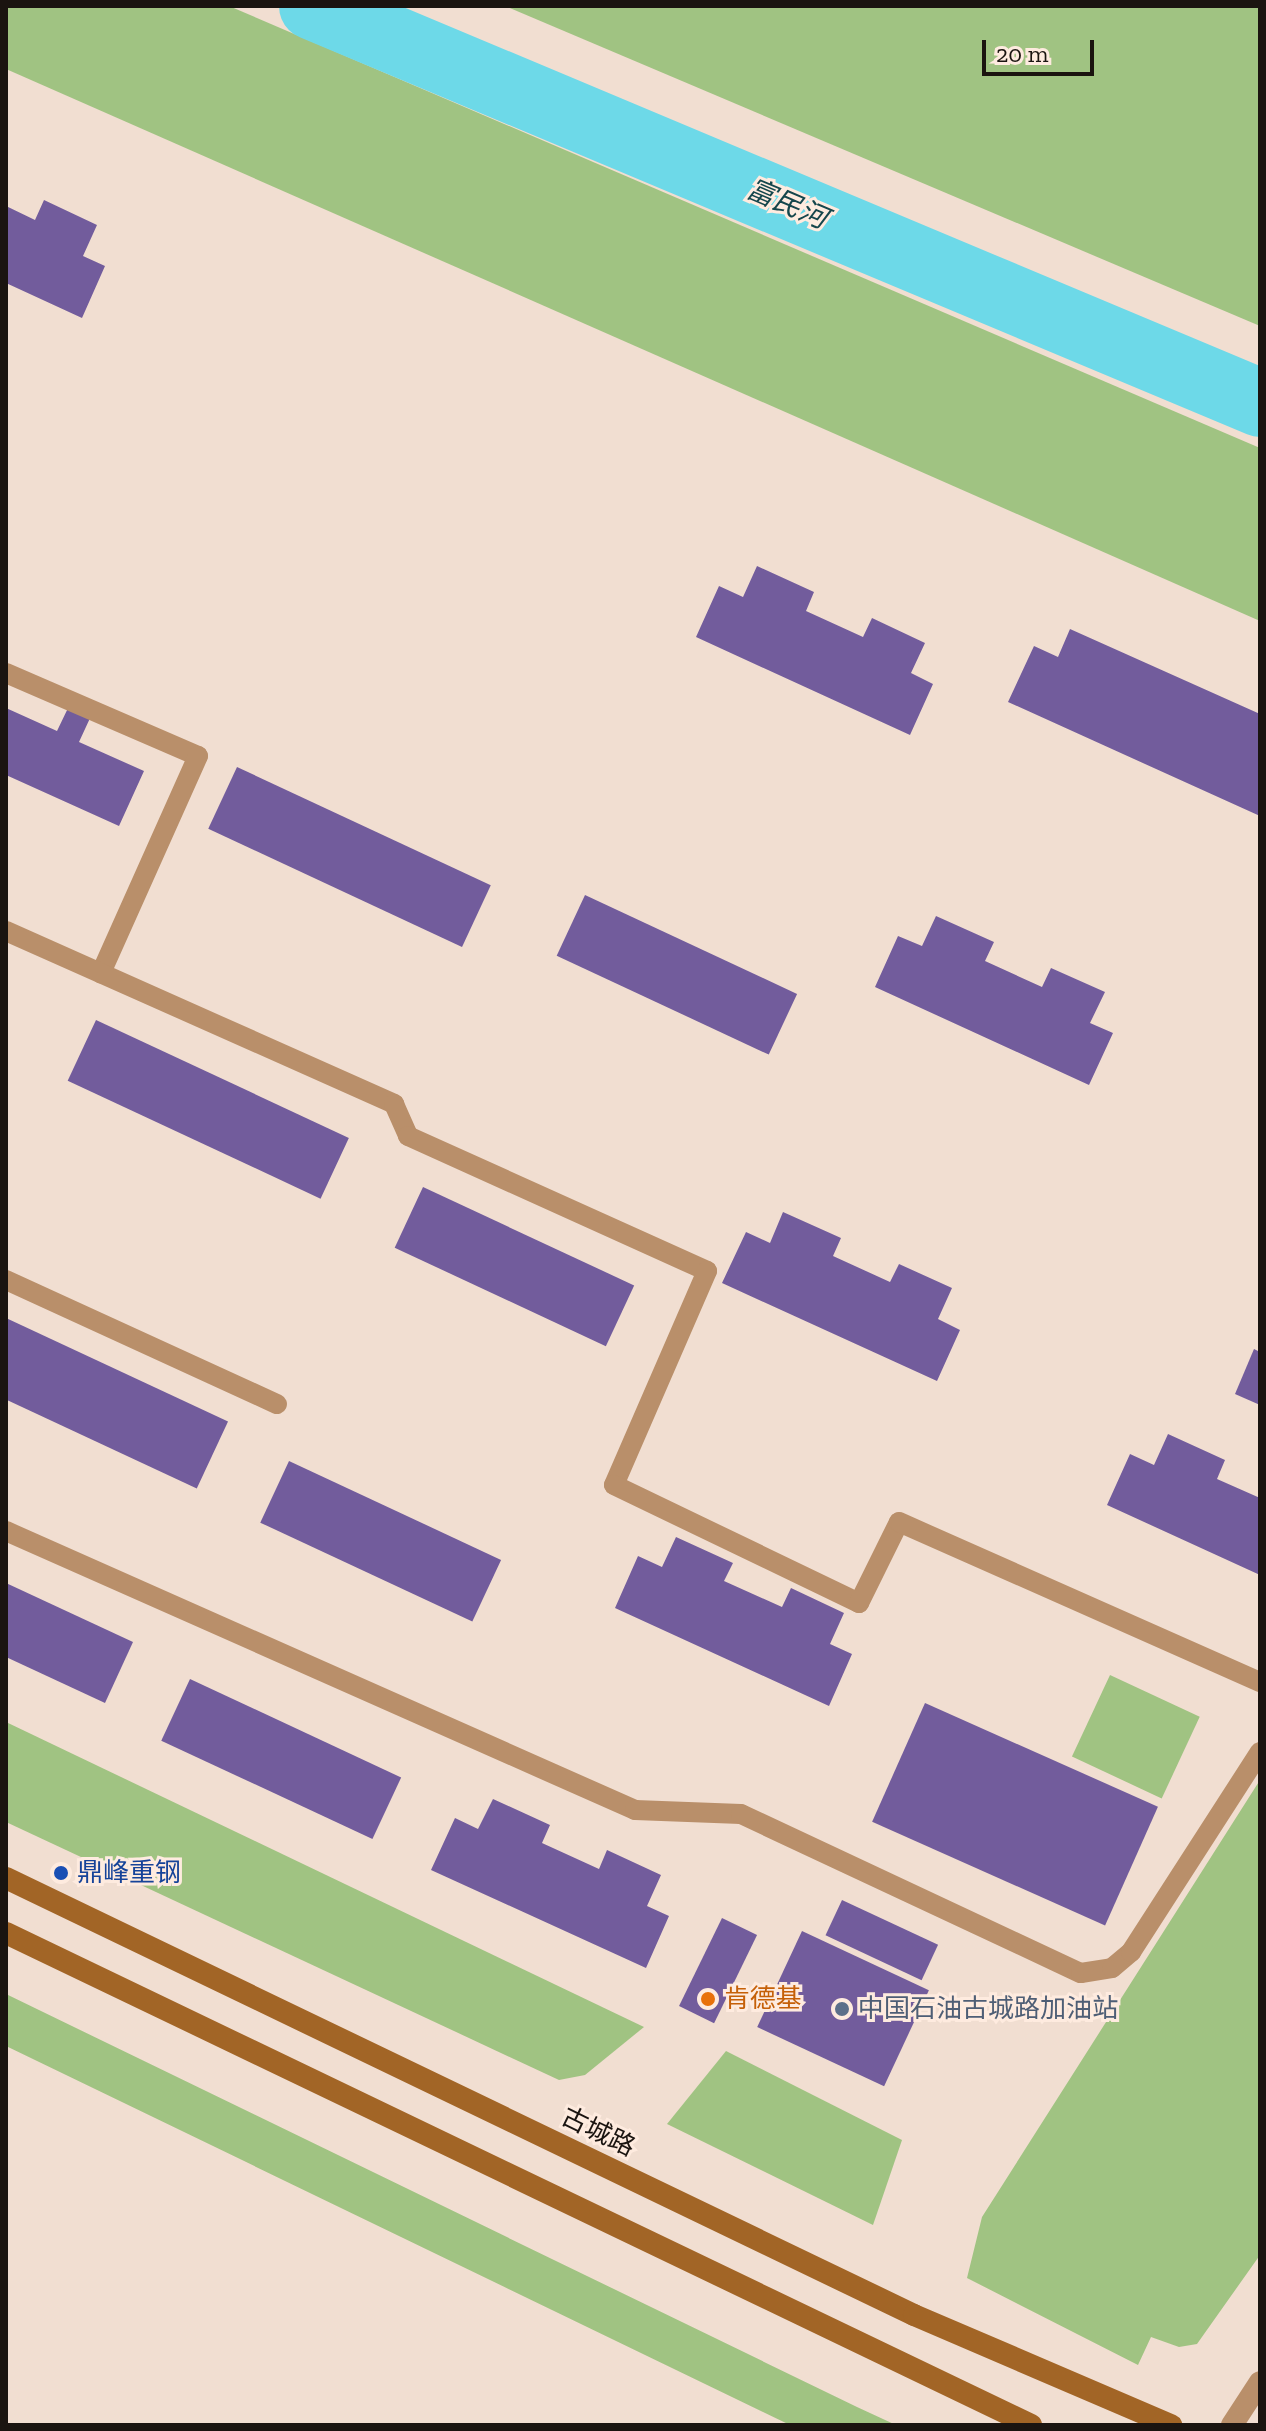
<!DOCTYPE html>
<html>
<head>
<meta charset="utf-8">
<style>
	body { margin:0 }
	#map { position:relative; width:1266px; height:2431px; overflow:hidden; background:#f1ded1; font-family:"Zilla Slab","Noto Sans SC",serif }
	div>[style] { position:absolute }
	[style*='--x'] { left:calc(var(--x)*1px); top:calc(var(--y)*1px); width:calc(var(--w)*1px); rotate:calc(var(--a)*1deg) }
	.green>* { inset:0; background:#a0c382; transform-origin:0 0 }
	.river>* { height:68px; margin:-34px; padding:0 34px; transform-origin:34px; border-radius:34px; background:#6dd9e8 }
	.building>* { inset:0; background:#725c9c; transform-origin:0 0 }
	.service>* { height:20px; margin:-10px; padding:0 10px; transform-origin:10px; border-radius:10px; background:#b98f6a }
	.minor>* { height:22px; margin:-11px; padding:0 11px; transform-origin:11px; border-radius:11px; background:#b98f6a }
	.secondary>* { height:22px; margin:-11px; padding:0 11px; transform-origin:11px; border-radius:11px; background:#a26526 }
	.dots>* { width:22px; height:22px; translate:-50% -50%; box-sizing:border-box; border:4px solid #feebdf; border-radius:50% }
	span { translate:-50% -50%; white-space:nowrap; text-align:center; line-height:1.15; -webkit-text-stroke:6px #feebdf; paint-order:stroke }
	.transit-label { font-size:26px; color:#164399 }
	.left { translate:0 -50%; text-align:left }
	.food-label { font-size:26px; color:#c56008 }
	.service-label { font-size:26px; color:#4e5e75 }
	.street-label { font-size:26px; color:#1a1410 }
	.water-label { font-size:28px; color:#15464c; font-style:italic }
	.frame { position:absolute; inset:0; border:8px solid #1a1410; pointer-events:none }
	.scale { position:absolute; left:982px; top:40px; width:112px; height:36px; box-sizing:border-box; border:4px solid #1a1410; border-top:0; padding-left:10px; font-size:24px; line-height:28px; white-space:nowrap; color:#1a1410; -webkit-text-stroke:6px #feebdf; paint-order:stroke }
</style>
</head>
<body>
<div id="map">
	<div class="green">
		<i style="clip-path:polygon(6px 6px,229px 6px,1260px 448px,1260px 621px,6px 69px)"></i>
		<i style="clip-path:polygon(505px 6px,1260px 6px,1260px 326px)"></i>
		<i style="left:1110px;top:1675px;width:99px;height:90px;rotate:25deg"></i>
		<i style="clip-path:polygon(6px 1722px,644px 2027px,585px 2075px,559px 2080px,6px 1822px)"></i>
		<i style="clip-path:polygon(1260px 1780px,1260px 2255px,1197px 2344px,1179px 2347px,1151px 2337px,1138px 2365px,967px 2278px,982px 2217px)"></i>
		<i style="clip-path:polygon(6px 1994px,857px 2407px,896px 2425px,790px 2425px,6px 2046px)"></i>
		<i style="clip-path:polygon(726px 2051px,902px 2140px,873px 2225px,667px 2124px)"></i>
	</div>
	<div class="river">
		<i style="--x:313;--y:6;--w:1027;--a:22.74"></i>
	</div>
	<div class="building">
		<i style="clip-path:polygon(44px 200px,97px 225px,83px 256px,105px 266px,82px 318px,6px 283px,6px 206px,35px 220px)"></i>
		<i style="clip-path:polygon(757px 566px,814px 592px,806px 611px,863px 637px,872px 618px,925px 643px,911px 673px,933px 684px,910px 735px,696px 637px,719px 586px,743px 597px)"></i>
		<i style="clip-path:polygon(1070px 629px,1260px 714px,1260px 816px,1008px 702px,1034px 646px,1058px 657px)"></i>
		<i style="clip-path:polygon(69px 706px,91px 716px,79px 742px,144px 771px,119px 826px,6px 775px,6px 708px,57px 731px)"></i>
		<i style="left:237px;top:767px;width:280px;height:68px;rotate:25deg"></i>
		<i style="left:585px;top:895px;width:234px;height:67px;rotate:25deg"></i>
		<i style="clip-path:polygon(936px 916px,994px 942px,985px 961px,1042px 987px,1051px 968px,1105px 992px,1090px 1023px,1113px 1033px,1089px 1085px,875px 987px,898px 936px,922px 946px)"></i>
		<i style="left:96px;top:1020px;width:279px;height:67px;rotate:25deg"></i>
		<i style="left:423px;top:1187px;width:233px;height:67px;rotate:25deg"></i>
		<i style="clip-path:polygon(783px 1212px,841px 1238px,833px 1256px,890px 1282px,899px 1264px,952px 1288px,938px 1319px,960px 1330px,937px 1381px,722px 1283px,746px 1232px,770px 1243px)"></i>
		<i style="left:6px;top:1318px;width:245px;height:74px;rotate:25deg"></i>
		<i style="clip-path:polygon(1254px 1349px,1260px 1352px,1260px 1405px,1235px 1394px)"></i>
		<i style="clip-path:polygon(1168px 1434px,1225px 1460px,1217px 1479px,1260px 1498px,1260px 1575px,1107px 1505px,1130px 1454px,1154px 1465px)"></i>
		<i style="left:289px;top:1461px;width:234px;height:68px;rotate:25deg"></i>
		<i style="clip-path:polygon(676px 1537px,733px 1563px,724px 1581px,782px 1607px,791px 1588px,844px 1613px,830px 1644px,852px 1654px,829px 1706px,615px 1608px,638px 1556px,662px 1567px)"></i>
		<i style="clip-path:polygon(6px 1583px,133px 1642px,105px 1703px,6px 1657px)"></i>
		<i style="left:190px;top:1679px;width:233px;height:68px;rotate:25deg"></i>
		<i style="left:925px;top:1703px;width:255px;height:130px;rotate:24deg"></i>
		<i style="clip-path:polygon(493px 1799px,550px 1825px,542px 1843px,599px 1869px,607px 1850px,661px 1875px,647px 1906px,669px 1916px,646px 1968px,431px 1870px,455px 1818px,478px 1829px)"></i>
		<i style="left:842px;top:1900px;width:106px;height:39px;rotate:25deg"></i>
		<i style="left:722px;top:1918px;width:39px;height:98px;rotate:26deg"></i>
		<i style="left:802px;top:1931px;width:140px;height:106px;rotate:25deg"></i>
	</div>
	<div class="service">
		<i style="--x:6;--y:673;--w:209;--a:23.4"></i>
		<i style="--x:198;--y:756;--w:238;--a:114.1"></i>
		<i style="--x:6;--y:931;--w:425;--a:24"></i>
		<i style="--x:394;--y:1104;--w:35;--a:66"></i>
		<i style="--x:408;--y:1136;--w:328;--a:24.3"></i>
		<i style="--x:707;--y:1271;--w:233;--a:113.5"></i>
		<i style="--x:614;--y:1485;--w:272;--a:25.7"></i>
		<i style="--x:859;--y:1603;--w:90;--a:-63.7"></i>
		<i style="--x:899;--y:1522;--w:395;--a:23.9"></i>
		<i style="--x:6;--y:1280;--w:298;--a:24.6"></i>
		<i style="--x:6;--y:1531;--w:688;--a:23.92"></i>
		<i style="--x:635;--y:1810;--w:106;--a:2.2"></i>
		<i style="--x:741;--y:1814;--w:375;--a:25.1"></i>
		<i style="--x:1081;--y:1973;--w:31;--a:-9"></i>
		<i style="--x:1112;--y:1968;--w:25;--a:-40"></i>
		<i style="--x:1131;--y:1952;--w:238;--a:-57.2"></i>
	</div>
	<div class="minor">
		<i style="--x:1232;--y:2425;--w:51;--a:-56.9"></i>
	</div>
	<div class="secondary">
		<i style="--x:6;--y:1878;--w:1008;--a:25.7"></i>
		<i style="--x:914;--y:2315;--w:280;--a:23.2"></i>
		<i style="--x:6;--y:1933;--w:1137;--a:25.64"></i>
	</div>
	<div class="dots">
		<i style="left:61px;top:1873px;background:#1a4fb4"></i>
		<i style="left:708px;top:1999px;background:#e8710a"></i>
		<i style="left:842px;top:2009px;background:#5c6f8a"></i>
	</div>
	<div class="transit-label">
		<span class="left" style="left:77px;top:1873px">鼎峰重钢</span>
	</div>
	<div class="food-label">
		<span class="left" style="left:724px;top:1999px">肯德基</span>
	</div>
	<div class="service-label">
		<span class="left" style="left:858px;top:2009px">中国石油古城路加油站</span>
	</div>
	<div class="street-label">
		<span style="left:598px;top:2132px;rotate:26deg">古城路</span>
	</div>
	<div class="water-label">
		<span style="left:787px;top:204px;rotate:23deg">富民河</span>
	</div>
	<div class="frame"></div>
	<div class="scale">20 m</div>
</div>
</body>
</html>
